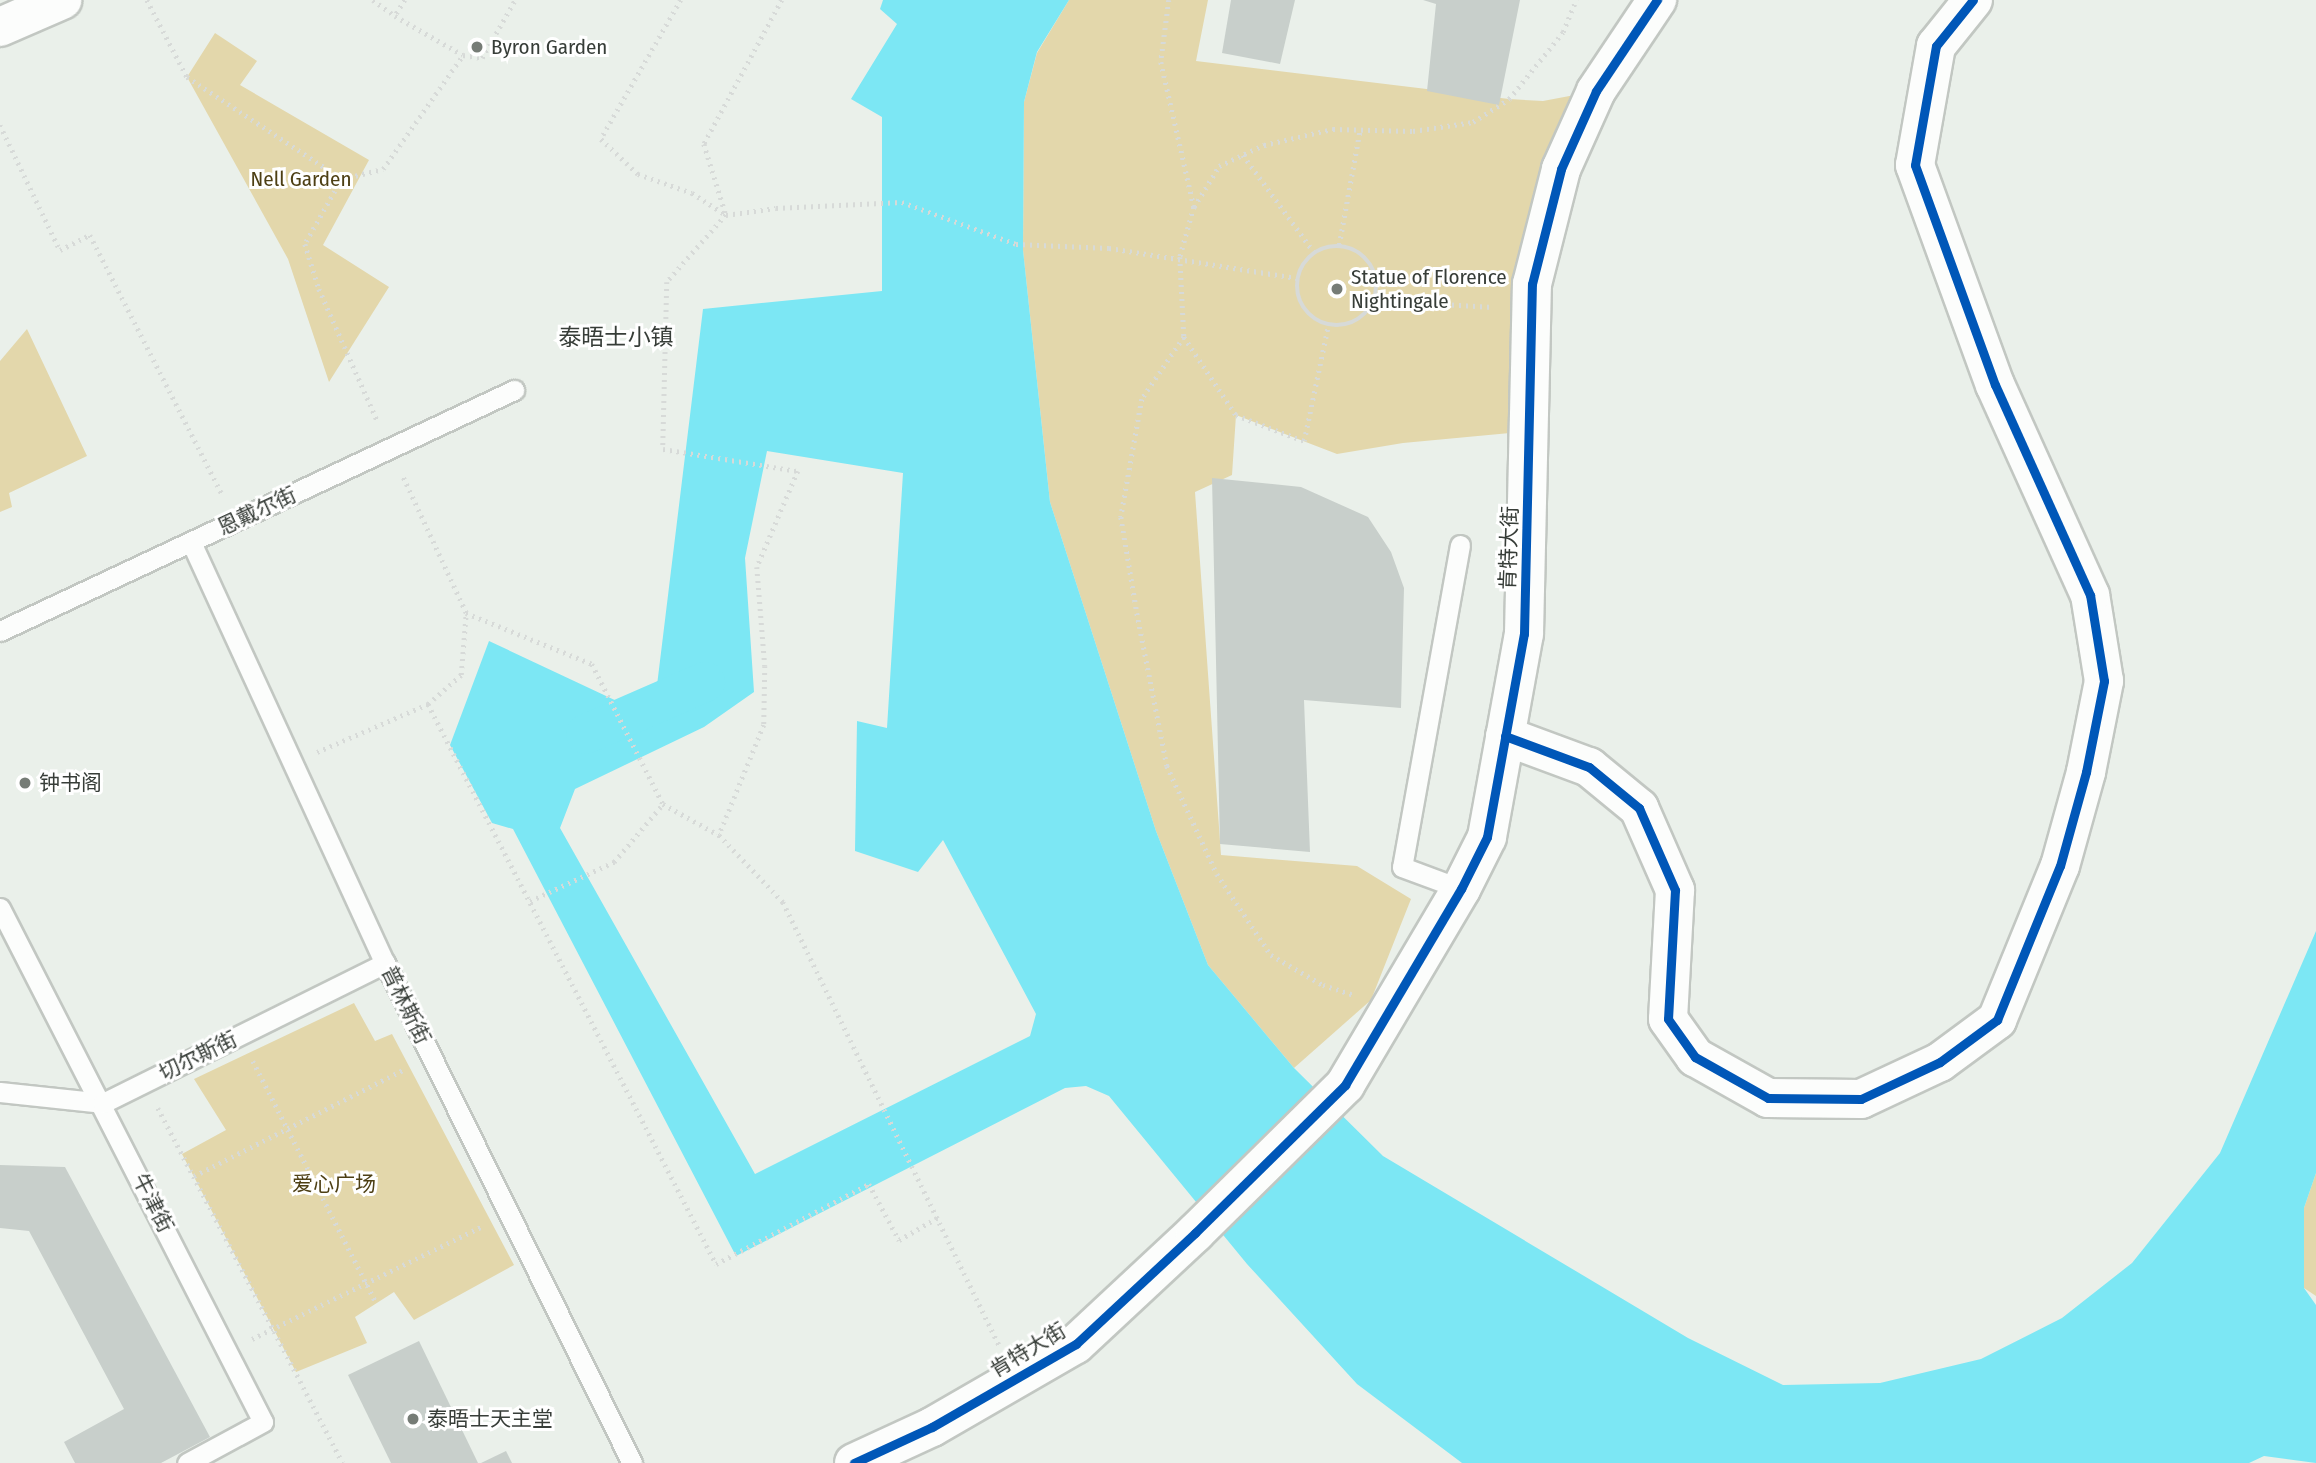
<!DOCTYPE html>
<html>
<head>
<meta charset="utf-8">
<style>
	body { margin:0 }
	#map { position:relative; width:2316px; height:1463px; overflow:hidden; background:#eaf0ea; font-family:"Fira Sans Condensed","Noto Sans SC",sans-serif }
	div>[style] { position:absolute }
	[style*='--x'] { left:calc(var(--x)*1px); top:calc(var(--y)*1px); width:calc(var(--w)*1px); rotate:calc(var(--a)*1deg) }
	.green>* { inset:0; background:#e3d7ab }
	.water>* { inset:0; background:#7ce7f4 }
	.canal>* { height:40px; margin:-20px; padding:0 20px; transform-origin:20px; border-radius:20px; background:#7ce7f4 }
	.building>* { inset:0; background:#c8cfcb }
	.path>* { height:4.5px; margin-top:-2.25px; transform-origin:0; background:repeating-linear-gradient(90deg,#d7dad8 0 2px,transparent 0 7px) }
	.path>.ring { margin:-2.25px; padding:0; box-sizing:content-box; background:none; border:4.5px solid #d7dad8; border-radius:50% }
	.roads { filter:drop-shadow(2px 0 #c2c7c2) drop-shadow(-2px 0 #c2c7c2) drop-shadow(0 2px #c2c7c2) drop-shadow(0 -2px #c2c7c2) }
	.lane>* { height:19px; margin:-9.5px; padding:0 9.5px; transform-origin:9.5px; border-radius:9.5px; background:#fcfdfc }
	.street>* { height:38px; margin:-19px; padding:0 19px; transform-origin:19px; border-radius:19px; background:#fcfdfc }
	.secondary>* { height:38px; margin:-19px; padding:0 19px; transform-origin:19px; border-radius:19px; background:#fcfdfc }
	.cycleway>* { height:9px; margin:-4.5px; padding:0 4.5px; transform-origin:4.5px; border-radius:4.5px; background:#0057b8 }
	.dots>* { width:19px; height:19px; translate:-50% -50%; box-sizing:border-box; border:4px solid #fff; border-radius:50% }
	span { translate:-50% -50%; white-space:nowrap; text-align:center; line-height:1.15; -webkit-text-stroke:6px #fff; paint-order:stroke }
	.poi-label { font-size:21px; color:#373d38 }
	.left { translate:0 -50%; text-align:left }
	.park-label { font-size:21px; color:#4d3f14 }
	.street-label { font-size:21px; color:#373d38 }
	.neighbourhood-label { font-size:23px; color:#373d38 }
</style>
</head>
<body>
<div id="map">
	<div class="green">
		<i style="clip-path:polygon(1069px 0,1208px 0,1196px 61px,1509px 99px,1543px 101px,1596px 91px,1561px 169px,1530px 431px,1403px 443px,1337px 454px,1236px 415px,1232px 475px,1195px 492px,1221px 855px,1357px 866px,1411px 899px,1371px 1000px,1294px 1068px,1208px 965px,1156px 831px,1050px 502px,1023px 250px,1024px 102px,1037px 53px)"></i>
		<i style="clip-path:polygon(215px 33px,257px 61px,240px 85px,369px 160px,323px 245px,389px 287px,329px 382px,288px 259px,187px 77px)"></i>
		<i style="clip-path:polygon(27px 329px,87px 456px,9px 493px,12px 507px,0 512px,0 361px)"></i>
		<i style="clip-path:polygon(354px 1003px,375px 1041px,392px 1034px,514px 1265px,414px 1320px,394px 1292px,355px 1317px,367px 1343px,296px 1372px,182px 1154px,226px 1130px,194px 1079px)"></i>
		<i style="clip-path:polygon(2316px 1173px,2316px 1296px,2304px 1288px,2304px 1208px)"></i>
	</div>
	<div class="water">
		<i style="clip-path:polygon(evenodd,883px 0,1069px 0,1037px 52px,1024px 102px,1023px 250px,1050px 502px,1156px 831px,1208px 965px,1294px 1068px,1383px 1156px,1688px 1338px,1783px 1385px,1880px 1383px,1981px 1359px,2062px 1318px,2132px 1263px,2220px 1153px,2316px 931px,2316px 1173px,2304px 1208px,2304px 1288px,2316px 1305px,2316px 1463px,2264px 1456px,2249px 1463px,1462px 1463px,1357px 1384px,1247px 1264px,1109px 1096px,1086px 1086px,1065px 1088px,736px 1256px,513px 829px,492px 823px,450px 745px,489px 641px,653px 718px,703px 309px,882px 291px,882px 117px,851px 99px,897px 24px,880px 9px,883px 0,767px 451px,903px 473px,887px 728px,857px 721px,855px 851px,918px 872px,943px 840px,1036px 1014px,1030px 1036px,755px 1174px,560px 828px,575px 789px,704px 727px,754px 692px,745px 558px,767px 451px)"></i>
	</div>
	<div class="canal">
		<i style="--x:586;--y:734;--w:130;--a:-23.6"></i>
	</div>
	<div class="building">
		<i style="clip-path:polygon(1231px 0,1295px 0,1280px 64px,1222px 53px)"></i>
		<i style="clip-path:polygon(1423px 0,1520px 0,1499px 105px,1427px 91px,1436px 4px)"></i>
		<i style="clip-path:polygon(1212px 478px,1301px 487px,1368px 517px,1391px 552px,1404px 588px,1401px 708px,1304px 700px,1310px 852px,1220px 844px)"></i>
		<i style="clip-path:polygon(0 1165px,65px 1167px,210px 1437px,161px 1463px,75px 1463px,64px 1442px,124px 1409px,29px 1231px,0 1228px)"></i>
		<i style="clip-path:polygon(419px 1341px,478px 1463px,391px 1463px,348px 1375px)"></i>
		<i style="clip-path:polygon(506px 1451px,512px 1463px,481px 1463px)"></i>
	</div>
	<div class="path">
		<i style="--x:147;--y:0;--w:87;--a:62.5"></i>
		<i style="--x:187;--y:77;--w:186;--a:33.3"></i>
		<i style="--x:342;--y:179;--w:75;--a:119.6"></i>
		<i style="--x:305;--y:244;--w:47;--a:72.7"></i>
		<i style="--x:319;--y:289;--w:145;--a:66.1"></i>
		<i style="--x:373;--y:0;--w:27;--a:36"></i>
		<i style="--x:405;--y:0;--w:19;--a:122"></i>
		<i style="--x:395;--y:16;--w:78;--a:29.8"></i>
		<i style="--x:463;--y:55;--w:19;--a:9"></i>
		<i style="--x:482;--y:58;--w:67;--a:-60.4"></i>
		<i style="--x:681;--y:0;--w:160;--a:119.9"></i>
		<i style="--x:601;--y:139;--w:51;--a:43.4"></i>
		<i style="--x:638;--y:174;--w:57;--a:19.4"></i>
		<i style="--x:692;--y:193;--w:40;--a:32.9"></i>
		<i style="--x:726;--y:215;--w:50;--a:-8"></i>
		<i style="--x:776;--y:208;--w:126;--a:-2.7"></i>
		<i style="--x:902;--y:202;--w:121;--a:20.2"></i>
		<i style="--x:1016;--y:244;--w:93;--a:2.5"></i>
		<i style="--x:1109;--y:248;--w:190;--a:9.1"></i>
		<i style="--x:782;--y:0;--w:164;--a:118.4"></i>
		<i style="--x:704;--y:144;--w:74;--a:72.8"></i>
		<i style="--x:726;--y:215;--w:89;--a:131.4"></i>
		<i style="--x:667;--y:282;--w:167;--a:91.4"></i>
		<i style="--x:663;--y:449;--w:137;--a:9.3"></i>
		<i style="--x:798;--y:471;--w:104;--a:113.1"></i>
		<i style="--x:757;--y:567;--w:99;--a:85.4"></i>
		<i style="--x:765;--y:666;--w:59;--a:91"></i>
		<i style="--x:764;--y:725;--w:119;--a:112.2"></i>
		<i style="--x:719;--y:835;--w:93;--a:46.3"></i>
		<i style="--x:783;--y:902;--w:494;--a:64"></i>
		<i style="--x:1169;--y:0;--w:63;--a:97.4"></i>
		<i style="--x:1161;--y:62;--w:149;--a:77.2"></i>
		<i style="--x:1194;--y:207;--w:52;--a:105.6"></i>
		<i style="--x:1180;--y:257;--w:80;--a:87.1"></i>
		<i style="--x:1184;--y:337;--w:75;--a:124.1"></i>
		<i style="--x:1142;--y:399;--w:120;--a:100.1"></i>
		<i style="--x:1121;--y:517;--w:97;--a:80.5"></i>
		<i style="--x:1137;--y:613;--w:156;--a:78.9"></i>
		<i style="--x:1167;--y:766;--w:119;--a:65.2"></i>
		<i style="--x:1217;--y:874;--w:97;--a:56.3"></i>
		<i style="--x:1271;--y:955;--w:60;--a:30"></i>
		<i style="--x:1323;--y:985;--w:33;--a:18"></i>
		<i style="--x:0;--y:125;--w:139;--a:64.4"></i>
		<i style="--x:60;--y:250;--w:34;--a:-27"></i>
		<i style="--x:90;--y:235;--w:293;--a:63"></i>
		<i style="--x:1243;--y:155;--w:120;--a:53.8"></i>
		<i style="--x:342;--y:179;--w:42;--a:-13.7"></i>
		<i style="--x:383;--y:169;--w:139;--a:-54.9"></i>
		<i style="--x:1194;--y:207;--w:48;--a:-58.6"></i>
		<i style="--x:1219;--y:166;--w:50;--a:-25"></i>
		<i style="--x:1264;--y:145;--w:71;--a:-13.1"></i>
		<i style="--x:1333;--y:129;--w:80;--a:1.4"></i>
		<i style="--x:1413;--y:131;--w:61;--a:-8.5"></i>
		<i style="--x:1473;--y:122;--w:43;--a:-32.6"></i>
		<i style="--x:1509;--y:99;--w:86;--a:-51.1"></i>
		<i style="--x:1563;--y:32;--w:35;--a:-68"></i>
		<i style="--x:1339;--y:245;--w:117;--a:-79.7"></i>
		<i class="ring" style="left:1297px;top:246px;width:75.5px;height:75.5px"></i>
		<i style="--x:1375;--y:300;--w:118;--a:3.4"></i>
		<i style="--x:1184;--y:337;--w:94;--a:56.3"></i>
		<i style="--x:1236;--y:415;--w:73;--a:20.9"></i>
		<i style="--x:1304;--y:441;--w:117;--a:-78.2"></i>
		<i style="--x:466;--y:613;--w:136;--a:22"></i>
		<i style="--x:592;--y:664;--w:157;--a:63.1"></i>
		<i style="--x:428;--y:704;--w:630;--a:62.78"></i>
		<i style="--x:716;--y:1264;--w:173;--a:-27.6"></i>
		<i style="--x:869;--y:1184;--w:64;--a:61.8"></i>
		<i style="--x:899;--y:1240;--w:44;--a:-30.1"></i>
		<i style="--x:317;--y:752;--w:121;--a:-23.4"></i>
		<i style="--x:428;--y:704;--w:44;--a:-41.3"></i>
		<i style="--x:461;--y:675;--w:62;--a:-85.4"></i>
		<i style="--x:466;--y:613;--w:152;--a:-114.9"></i>
		<i style="--x:530;--y:901;--w:93;--a:-24.9"></i>
		<i style="--x:614;--y:862;--w:76;--a:-49.8"></i>
		<i style="--x:663;--y:804;--w:64;--a:29"></i>
		<i style="--x:253;--y:1061;--w:271;--a:63"></i>
		<i style="--x:158;--y:1108;--w:400;--a:62.5"></i>
		<i style="--x:194;--y:1176;--w:237;--a:-26.9"></i>
		<i style="--x:252;--y:1339;--w:257;--a:-26.1"></i>
	</div>
	<div class="roads">
		<div class="lane">
			<i style="--x:191;--y:542;--w:464;--a:65.3"></i>
			<i style="--x:385;--y:963;--w:558;--a:63.71"></i>
			<i style="--x:1460;--y:545;--w:327;--a:100.2"></i>
			<i style="--x:1402;--y:867;--w:63;--a:20.4"></i>
			<i style="--x:0;--y:631;--w:568;--a:-25.12"></i>
			<i style="--x:0;--y:908;--w:577;--a:62.9"></i>
			<i style="--x:263;--y:1422;--w:86;--a:151.7"></i>
			<i style="--x:0;--y:1092;--w:104;--a:6.1"></i>
			<i style="--x:103;--y:1103;--w:315;--a:-26.4"></i>
		</div>
		<div class="street">
			<i style="--x:1505;--y:736;--w:90;--a:20.3"></i>
			<i style="--x:1589;--y:767;--w:65;--a:39.4"></i>
			<i style="--x:1639;--y:808;--w:90;--a:66.3"></i>
			<i style="--x:1675;--y:890;--w:129;--a:93.1"></i>
			<i style="--x:1668;--y:1019;--w:47;--a:54.6"></i>
			<i style="--x:1695;--y:1057;--w:84;--a:29.3"></i>
			<i style="--x:1768;--y:1098;--w:93;--a:0.6"></i>
			<i style="--x:1861;--y:1099;--w:87;--a:-25.1"></i>
			<i style="--x:1940;--y:1062;--w:71;--a:-36.4"></i>
			<i style="--x:1997;--y:1020;--w:166;--a:-67.8"></i>
			<i style="--x:2060;--y:866;--w:98;--a:-74.5"></i>
			<i style="--x:2086;--y:772;--w:93;--a:-78.8"></i>
			<i style="--x:2104;--y:681;--w:87;--a:-99.2"></i>
			<i style="--x:2090;--y:595;--w:230;--a:-114.3"></i>
			<i style="--x:1995;--y:385;--w:234;--a:-110"></i>
			<i style="--x:1915;--y:165;--w:121;--a:-80"></i>
			<i style="--x:1936;--y:46;--w:59;--a:-51.2"></i>
		</div>
		<div class="secondary">
			<i style="--x:0;--y:27;--w:68;--a:-23.5"></i>
			<i style="--x:854;--y:1463;--w:86;--a:-24.8"></i>
			<i style="--x:932;--y:1427;--w:166;--a:-30"></i>
			<i style="--x:1076;--y:1344;--w:163;--a:-43"></i>
			<i style="--x:1195;--y:1233;--w:211;--a:-44.6"></i>
			<i style="--x:1345;--y:1085;--w:228;--a:-59.4"></i>
			<i style="--x:1461;--y:889;--w:58;--a:-63.4"></i>
			<i style="--x:1487;--y:837;--w:206;--a:-79.7"></i>
			<i style="--x:1524;--y:634;--w:350;--a:-88.7"></i>
			<i style="--x:1532;--y:284;--w:119;--a:-75.8"></i>
			<i style="--x:1561;--y:169;--w:85;--a:-65.8"></i>
			<i style="--x:1596;--y:91;--w:110;--a:-56.2"></i>
		</div>
	</div>
	<div class="cycleway">
		<i style="--x:1505;--y:736;--w:90;--a:20.3"></i>
		<i style="--x:1589;--y:767;--w:65;--a:39.4"></i>
		<i style="--x:1639;--y:808;--w:90;--a:66.3"></i>
		<i style="--x:1675;--y:890;--w:129;--a:93.1"></i>
		<i style="--x:1668;--y:1019;--w:47;--a:54.6"></i>
		<i style="--x:1695;--y:1057;--w:84;--a:29.3"></i>
		<i style="--x:1768;--y:1098;--w:93;--a:0.6"></i>
		<i style="--x:1861;--y:1099;--w:87;--a:-25.1"></i>
		<i style="--x:1940;--y:1062;--w:71;--a:-36.4"></i>
		<i style="--x:1997;--y:1020;--w:166;--a:-67.8"></i>
		<i style="--x:2060;--y:866;--w:98;--a:-74.5"></i>
		<i style="--x:2086;--y:772;--w:93;--a:-78.8"></i>
		<i style="--x:2104;--y:681;--w:87;--a:-99.2"></i>
		<i style="--x:2090;--y:595;--w:230;--a:-114.3"></i>
		<i style="--x:1995;--y:385;--w:234;--a:-110"></i>
		<i style="--x:1915;--y:165;--w:121;--a:-80"></i>
		<i style="--x:1936;--y:46;--w:59;--a:-51.2"></i>
		<i style="--x:854;--y:1463;--w:86;--a:-24.8"></i>
		<i style="--x:932;--y:1427;--w:166;--a:-30"></i>
		<i style="--x:1076;--y:1344;--w:163;--a:-43"></i>
		<i style="--x:1195;--y:1233;--w:211;--a:-44.6"></i>
		<i style="--x:1345;--y:1085;--w:228;--a:-59.4"></i>
		<i style="--x:1461;--y:889;--w:58;--a:-63.4"></i>
		<i style="--x:1487;--y:837;--w:206;--a:-79.7"></i>
		<i style="--x:1524;--y:634;--w:350;--a:-88.7"></i>
		<i style="--x:1532;--y:284;--w:119;--a:-75.8"></i>
		<i style="--x:1561;--y:169;--w:85;--a:-65.8"></i>
		<i style="--x:1596;--y:91;--w:110;--a:-56.2"></i>
	</div>
	<div class="dots">
		<i style="left:477px;top:47px;background:#767c76"></i>
		<i style="left:1337px;top:289px;background:#767c76"></i>
		<i style="left:25px;top:783px;background:#767c76"></i>
		<i style="left:413px;top:1419px;background:#767c76"></i>
	</div>
	<div class="poi-label">
		<span class="left" style="left:491px;top:47px">Byron Garden</span>
		<span class="left" style="left:1351px;top:289px">Statue of Florence<br>Nightingale</span>
		<span class="left" style="left:39px;top:783px">钟书阁</span>
		<span class="left" style="left:427px;top:1419px">泰晤士天主堂</span>
	</div>
	<div class="park-label">
		<span style="left:301px;top:179px">Nell Garden</span>
		<span style="left:334px;top:1184px">爱心广场</span>
	</div>
	<div class="street-label">
		<span style="left:257px;top:511px;rotate:-25deg">恩戴尔街</span>
		<span style="left:1509px;top:548px;rotate:-88deg">肯特大街</span>
		<span style="left:406px;top:1005px;rotate:64deg">普林斯街</span>
		<span style="left:198px;top:1056px;rotate:-26deg">切尔斯街</span>
		<span style="left:153px;top:1203px;rotate:63deg">牛津街</span>
		<span style="left:1028px;top:1350px;rotate:-31deg">肯特大街</span>
	</div>
	<div class="neighbourhood-label">
		<span style="left:616px;top:337px">泰晤士小镇</span>
	</div>
</div>
</body>
</html>
